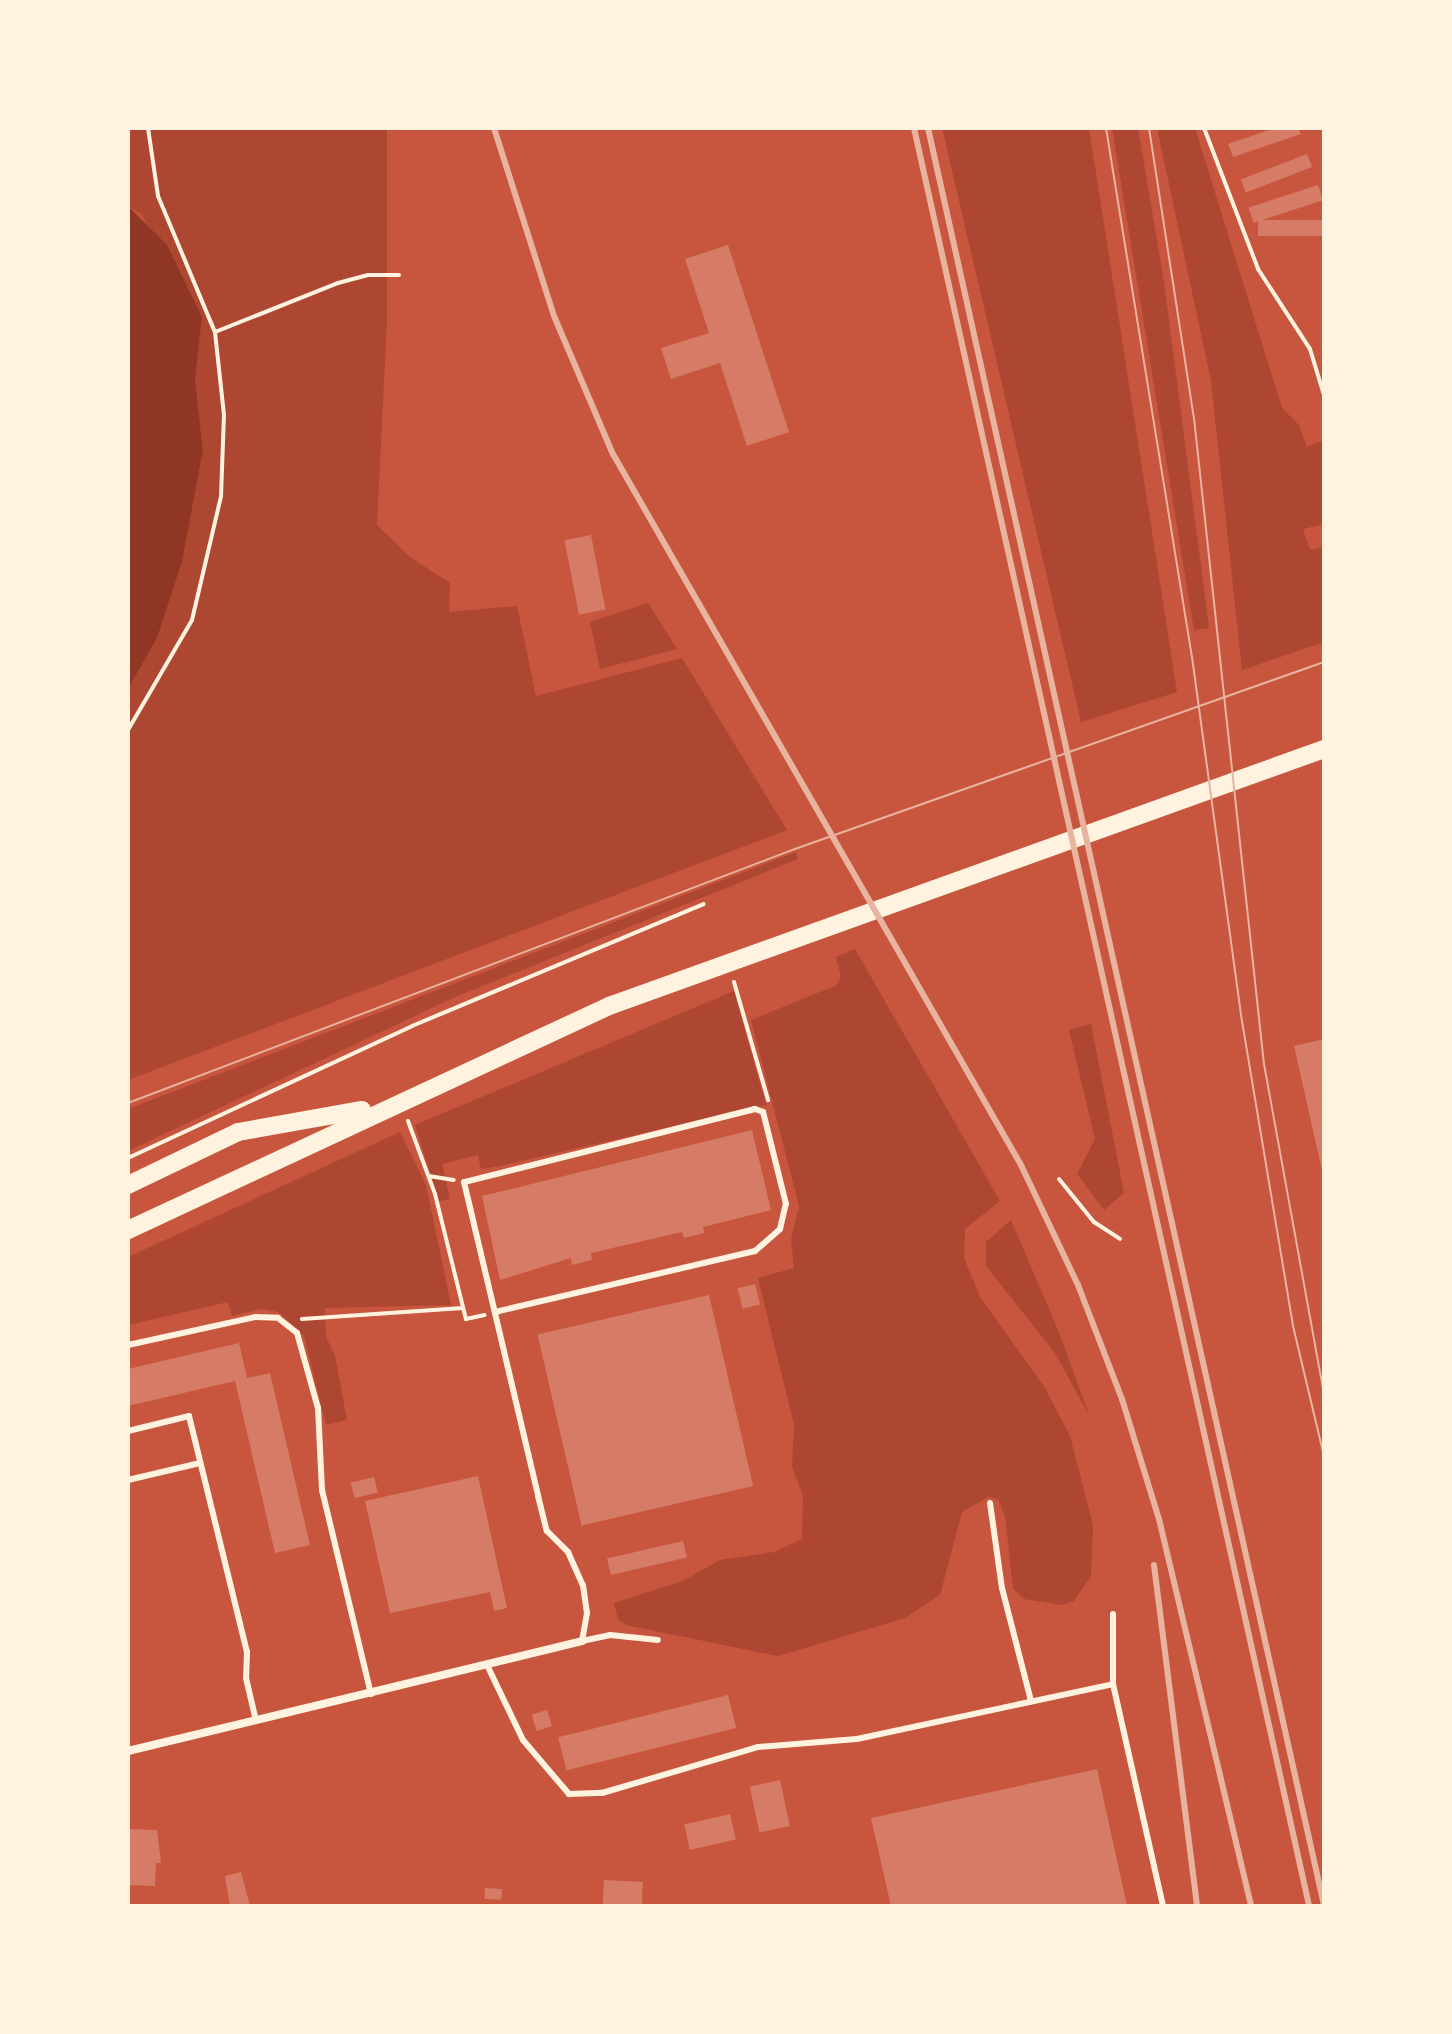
<!DOCTYPE html>
<html>
<head>
<meta charset="utf-8">
<style>
	body { margin:0 }
	#map { position:relative; width:1452px; height:2034px; overflow:hidden; background:#c8553d; font-family:"Space Grotesk",sans-serif }
	div>[style] { position:absolute }
	[style*='--x'] { left:calc(var(--x)*1px); top:calc(var(--y)*1px); width:calc(var(--w)*1px); rotate:calc(var(--a)*1deg) }
	.green>* { inset:0; background:#ae4732 }
	.water>* { inset:0; background:#8f3625 }
	.building>* { inset:0; background:#d67c66; transform-origin:0 0 }
	.path>* { height:4px; margin:-2px; padding:0 2px; transform-origin:2px; border-radius:2px; background:#fff3e0 }
	.service>* { height:6px; margin:-3px; padding:0 3px; transform-origin:3px; border-radius:3px; background:#fff3e0 }
	.minor>* { height:8px; margin:-4px; padding:0 4px; transform-origin:4px; border-radius:4px; background:#fff3e0 }
	.primary>* { height:18px; margin:-9px; padding:0 9px; transform-origin:9px; border-radius:9px; background:#fff3e0 }
	.tram>* { height:2px; margin:-1px; padding:0 1px; transform-origin:1px; border-radius:1px; background:#e9b49f }
	.rail>* { height:6px; margin:-3px; padding:0 3px; transform-origin:3px; border-radius:3px; background:#e9b49f }
	span { translate:-50% -50%; white-space:nowrap; text-align:center; line-height:1.15; -webkit-text-stroke:6px #fff3e0; paint-order:stroke }
	.frame { position:absolute; inset:0; border:130px solid #fff3e0; pointer-events:none }
</style>
</head>
<body>
<div id="map">
	<div class="green">
		<i style="clip-path:polygon(128px 128px,387px 128px,387px 321px,377px 525px,410px 557px,450px 583px,449px 612px,517px 606px,536px 696px,682px 658px,787px 830px,128px 1080px,128px 689px,157px 638px,203px 450px,195px 380px,202px 317px,141px 214px,128px 206px)"></i>
		<i style="clip-path:polygon(942px 128px,1089px 128px,1177px 692px,1081px 722px)"></i>
		<i style="clip-path:polygon(1112px 128px,1138px 128px,1164px 282px,1209px 628px,1194px 630px)"></i>
		<i style="clip-path:polygon(1157px 128px,1195px 128px,1282px 408px,1299px 425px,1307px 447px,1324px 440px,1324px 524px,1303px 529px,1310px 550px,1324px 547px,1324px 642px,1242px 670px,1211px 381px)"></i>
		<i style="clip-path:polygon(648px 603px,677px 649px,600px 669px,590px 622px)"></i>
		<i style="clip-path:polygon(796px 852px,798px 859px,453px 998px,128px 1151px,128px 1109px)"></i>
		<i style="clip-path:polygon(855px 949px,1000px 1201px,965px 1229px,964px 1258px,980px 1297px,1045px 1388px,1070px 1436px,1093px 1525px,1091px 1576px,1074px 1601px,1062px 1605px,1024px 1599px,1013px 1589px,1005px 1516px,998px 1499px,988px 1497px,962px 1512px,940px 1595px,905px 1618px,778px 1656px,626px 1625px,618px 1619px,614px 1603px,683px 1581px,720px 1560px,774px 1552px,802px 1539px,803px 1496px,792px 1467px,794px 1425px,758px 1278px,794px 1268px,791px 1240px,799px 1206px,751px 1020px,837px 985px,841px 977px,836px 957px)"></i>
		<i style="clip-path:polygon(734px 991px,766px 1105px,499px 1166px,481px 1169px,478px 1155px,442px 1164px,450px 1199px,439px 1201px,415px 1125px)"></i>
		<i style="clip-path:polygon(1091px 1024px,1124px 1193px,1104px 1210px,1077px 1174px,1095px 1139px,1069px 1030px)"></i>
		<i style="clip-path:polygon(400px 1132px,426px 1185px,451px 1305px,325px 1308px,326px 1337px,335px 1355px,347px 1420px,326px 1425px,304px 1336px,278px 1312px,261px 1309px,232px 1316px,228px 1302px,128px 1325px,128px 1257px)"></i>
		<i style="clip-path:polygon(1011px 1220px,1058px 1330px,1090px 1417px,1055px 1353px,986px 1266px,986px 1242px)"></i>
	</div>
	<div class="water">
		<i style="clip-path:polygon(128px 206px,167px 245px,202px 317px,195px 380px,203px 450px,182px 561px,157px 638px,128px 689px)"></i>
	</div>
	<div class="building">
		<i style="clip-path:polygon(1275px 128px,1298px 128px,1301px 134px,1233px 157px,1228px 144px)"></i>
		<i style="left:1307px;top:154px;width:14px;height:71px;rotate:69deg"></i>
		<i style="left:1318px;top:185px;width:16px;height:73px;rotate:72deg"></i>
		<i style="left:1324px;top:220px;width:16px;height:66px;rotate:90deg"></i>
		<i style="clip-path:polygon(728px 245px,789px 432px,747px 446px,720px 363px,671px 379px,661px 348px,709px 333px,685px 259px)"></i>
		<i style="left:591px;top:535px;width:76px;height:27px;rotate:79deg"></i>
		<i style="clip-path:polygon(1324px 1039px,1324px 1174px,1323px 1175px,1294px 1046px)"></i>
		<i style="clip-path:polygon(752px 1130px,771px 1210px,703px 1227px,704px 1233px,684px 1238px,682px 1232px,591px 1253px,592px 1260px,572px 1265px,571px 1258px,500px 1280px,482px 1196px)"></i>
		<i style="left:755px;top:1284px;width:21px;height:18px;rotate:76deg"></i>
		<i style="left:709px;top:1295px;width:196px;height:176px;rotate:77deg"></i>
		<i style="clip-path:polygon(239px 1343px,247px 1378px,270px 1373px,310px 1545px,275px 1553px,235px 1381px,128px 1406px,128px 1369px)"></i>
		<i style="clip-path:polygon(478px 1476px,507px 1608px,494px 1611px,490px 1592px,390px 1613px,365px 1501px)"></i>
		<i style="left:374px;top:1477px;width:16px;height:24px;rotate:76deg"></i>
		<i style="left:683px;top:1541px;width:17px;height:78px;rotate:77deg"></i>
		<i style="left:728px;top:1695px;width:34px;height:175px;rotate:76deg"></i>
		<i style="left:547px;top:1710px;width:17px;height:16px;rotate:73deg"></i>
		<i style="clip-path:polygon(1097px 1769px,1127px 1906px,891px 1906px,871px 1818px)"></i>
		<i style="left:780px;top:1780px;width:47px;height:31px;rotate:78deg"></i>
		<i style="left:730px;top:1814px;width:26px;height:47px;rotate:77deg"></i>
		<i style="clip-path:polygon(130px 1829px,157px 1830px,161px 1863px,156px 1863px,155px 1886px,128px 1885px)"></i>
		<i style="clip-path:polygon(241px 1872px,250px 1906px,230px 1906px,225px 1876px)"></i>
		<i style="left:604px;top:1880px;width:39px;height:26px;rotate:3deg"></i>
		<i style="left:485px;top:1888px;width:17px;height:11px;rotate:3deg"></i>
	</div>
	<div class="path">
		<i style="--x:148;--y:128;--w:69;--a:81.6"></i>
		<i style="--x:158;--y:196;--w:147;--a:67.3"></i>
		<i style="--x:1204;--y:128;--w:151;--a:69"></i>
		<i style="--x:1258;--y:269;--w:95;--a:57"></i>
		<i style="--x:1310;--y:349;--w:48;--a:73.1"></i>
		<i style="--x:128;--y:730;--w:127;--a:-59.8"></i>
		<i style="--x:192;--y:620;--w:127;--a:-76.8"></i>
		<i style="--x:221;--y:496;--w:81;--a:-87.9"></i>
		<i style="--x:224;--y:415;--w:83;--a:-96.2"></i>
		<i style="--x:215;--y:332;--w:132;--a:-21.7"></i>
		<i style="--x:338;--y:283;--w:31;--a:-15"></i>
		<i style="--x:368;--y:275;--w:31;--a:0"></i>
		<i style="--x:734;--y:982;--w:123;--a:73.9"></i>
		<i style="--x:408;--y:1121;--w:78;--a:69.7"></i>
		<i style="--x:435;--y:1194;--w:129;--a:76.1"></i>
		<i style="--x:466;--y:1319;--w:19;--a:-12"></i>
		<i style="--x:128;--y:1158;--w:313;--a:-24.9"></i>
		<i style="--x:412;--y:1026;--w:316;--a:-22.7"></i>
		<i style="--x:429;--y:1176;--w:25;--a:9"></i>
		<i style="--x:1059;--y:1179;--w:55;--a:50.9"></i>
		<i style="--x:1094;--y:1222;--w:31;--a:33"></i>
		<i style="--x:302;--y:1319;--w:161;--a:-3.9"></i>
	</div>
	<div class="service">
		<i style="--x:495;--y:1312;--w:267;--a:-13.2"></i>
		<i style="--x:755;--y:1251;--w:33;--a:-41"></i>
		<i style="--x:780;--y:1229;--w:26;--a:-77"></i>
		<i style="--x:786;--y:1204;--w:95;--a:-104"></i>
		<i style="--x:763;--y:1112;--w:9;--a:-159"></i>
		<i style="--x:755;--y:1109;--w:300;--a:165.9"></i>
		<i style="--x:464;--y:1182;--w:323;--a:76.7"></i>
		<i style="--x:538;--y:1496;--w:36;--a:76"></i>
		<i style="--x:547;--y:1531;--w:30;--a:45"></i>
		<i style="--x:568;--y:1552;--w:36;--a:66"></i>
		<i style="--x:583;--y:1585;--w:28;--a:82"></i>
		<i style="--x:587;--y:1613;--w:28;--a:100"></i>
		<i style="--x:582;--y:1641;--w:29;--a:-12"></i>
		<i style="--x:610;--y:1635;--w:48;--a:5.9"></i>
		<i style="--x:128;--y:1345;--w:130;--a:-12.4"></i>
		<i style="--x:255;--y:1317;--w:23;--a:2"></i>
		<i style="--x:278;--y:1318;--w:24;--a:38"></i>
		<i style="--x:297;--y:1333;--w:78;--a:74.4"></i>
		<i style="--x:318;--y:1408;--w:82;--a:87.2"></i>
		<i style="--x:322;--y:1490;--w:210;--a:76.5"></i>
		<i style="--x:128;--y:1431;--w:63;--a:-13.8"></i>
		<i style="--x:189;--y:1416;--w:243;--a:76.2"></i>
		<i style="--x:247;--y:1652;--w:26;--a:92"></i>
		<i style="--x:246;--y:1678;--w:44;--a:76.9"></i>
		<i style="--x:128;--y:1480;--w:74;--a:-13.3"></i>
		<i style="--x:990;--y:1503;--w:86;--a:82"></i>
		<i style="--x:1002;--y:1588;--w:117;--a:75.6"></i>
		<i style="--x:1113;--y:1614;--w:70;--a:90"></i>
		<i style="--x:1113;--y:1684;--w:228;--a:77.3"></i>
		<i style="--x:488;--y:1667;--w:81;--a:64.4"></i>
		<i style="--x:523;--y:1740;--w:71;--a:49.6"></i>
		<i style="--x:569;--y:1794;--w:33;--a:-2"></i>
		<i style="--x:602;--y:1793;--w:163;--a:-16.4"></i>
		<i style="--x:758;--y:1747;--w:99;--a:-4.6"></i>
		<i style="--x:857;--y:1739;--w:262;--a:-12.1"></i>
	</div>
	<div class="minor">
		<i style="--x:128;--y:1751;--w:467;--a:-13.6"></i>
	</div>
	<div class="primary">
		<i style="--x:128;--y:1185;--w:122;--a:-25.7"></i>
		<i style="--x:238;--y:1132;--w:126;--a:-10.1"></i>
		<i style="--x:128;--y:1230;--w:531;--a:-24.97"></i>
		<i style="--x:609;--y:1006;--w:760;--a:-19.77"></i>
	</div>
	<div class="tram">
		<i style="--x:1106;--y:128;--w:536;--a:80.77"></i>
		<i style="--x:1192;--y:657;--w:361;--a:82.2"></i>
		<i style="--x:1241;--y:1015;--w:315;--a:80.5"></i>
		<i style="--x:1293;--y:1326;--w:134;--a:76.6"></i>
		<i style="--x:1149;--y:128;--w:293;--a:81.2"></i>
		<i style="--x:1194;--y:418;--w:650;--a:83.82"></i>
		<i style="--x:1264;--y:1064;--w:334;--a:79.7"></i>
		<i style="--x:128;--y:1103;--w:714;--a:-20.85"></i>
		<i style="--x:795;--y:849;--w:561;--a:-19.47"></i>
	</div>
	<div class="rail">
		<i style="--x:494;--y:128;--w:197;--a:72.3"></i>
		<i style="--x:554;--y:316;--w:150;--a:66.9"></i>
		<i style="--x:613;--y:454;--w:820;--a:60.15"></i>
		<i style="--x:1021;--y:1165;--w:133;--a:64.6"></i>
		<i style="--x:1078;--y:1285;--w:122;--a:68.9"></i>
		<i style="--x:1122;--y:1399;--w:126;--a:72.9"></i>
		<i style="--x:1159;--y:1519;--w:398;--a:76.6"></i>
		<i style="--x:914;--y:128;--w:1821;--a:77.47"></i>
		<i style="--x:928;--y:128;--w:1822;--a:77.44"></i>
		<i style="--x:1154;--y:1565;--w:344;--a:82.8"></i>
	</div>
	<div class="frame"></div>
</div>
</body>
</html>
